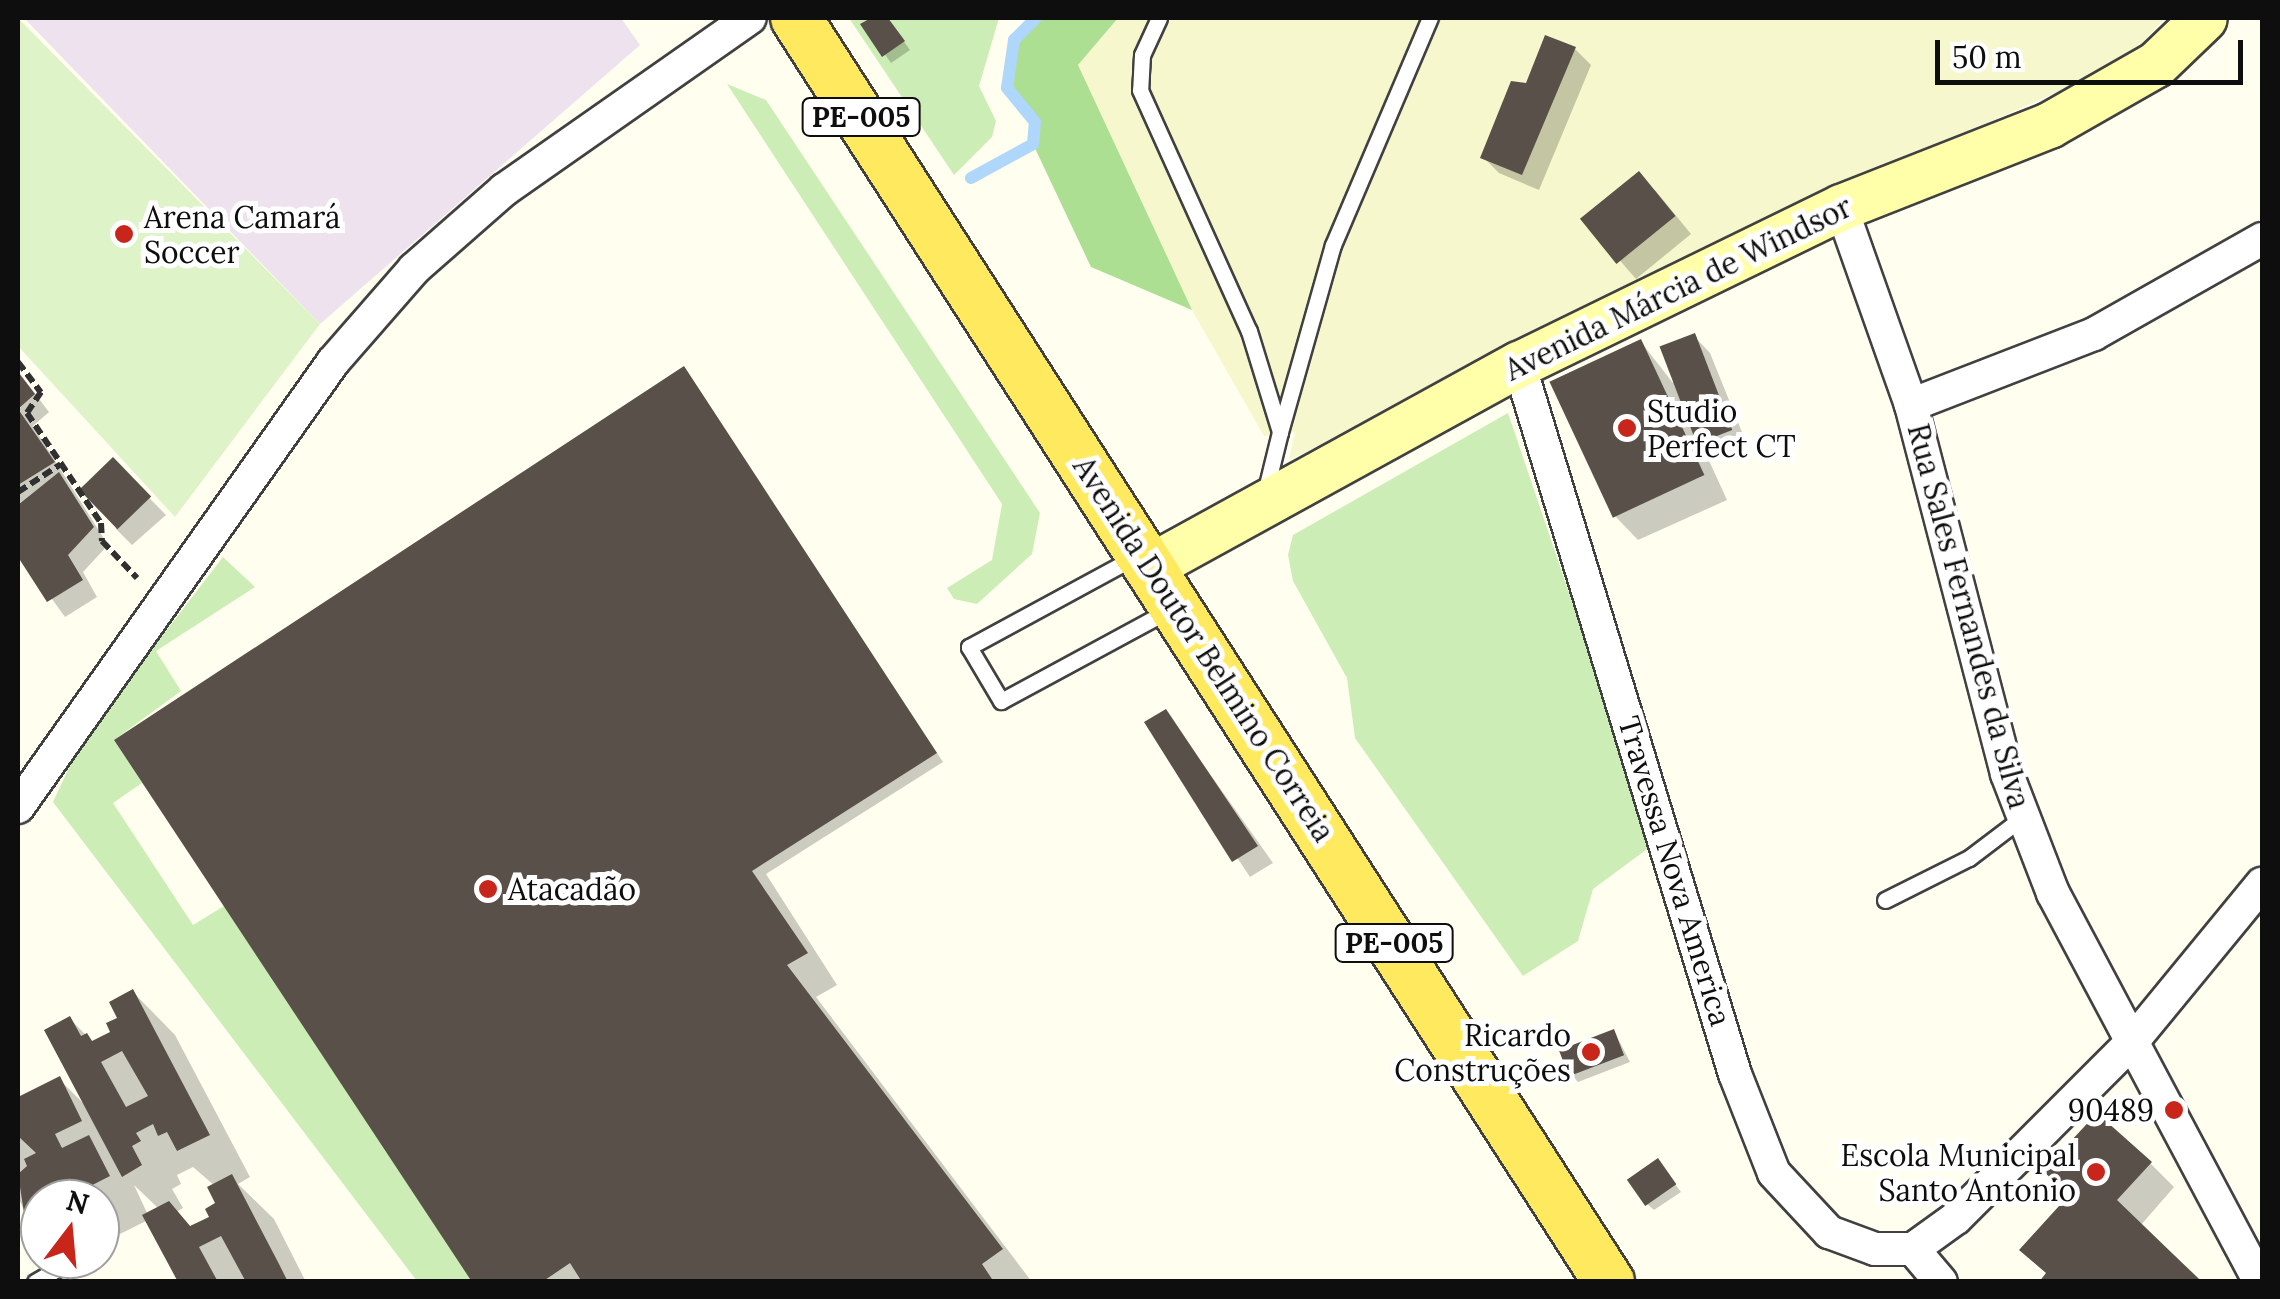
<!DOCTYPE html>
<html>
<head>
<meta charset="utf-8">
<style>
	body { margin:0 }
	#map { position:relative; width:2280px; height:1299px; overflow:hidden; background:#fffeef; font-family:Lora,serif }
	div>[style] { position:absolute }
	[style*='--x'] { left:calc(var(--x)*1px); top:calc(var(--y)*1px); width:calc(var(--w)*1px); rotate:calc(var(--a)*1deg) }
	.industrial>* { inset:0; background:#ede2ed }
	.farmland>* { inset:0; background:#f6f7cc }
	.green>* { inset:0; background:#ccedb5 }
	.forest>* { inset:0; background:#addf93 }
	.pitch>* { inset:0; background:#dff3c8 }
	.shadow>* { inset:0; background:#0003 }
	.stream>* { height:12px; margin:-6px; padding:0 6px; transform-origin:6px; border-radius:6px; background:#afd6fb }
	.building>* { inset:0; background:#585049; transform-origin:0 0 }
	.path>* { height:6px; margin-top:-3px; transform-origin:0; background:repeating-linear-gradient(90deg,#303030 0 10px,transparent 0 15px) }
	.roads { filter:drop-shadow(2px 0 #414141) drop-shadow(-2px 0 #414141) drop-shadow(0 2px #414141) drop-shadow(0 -2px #414141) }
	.lane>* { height:15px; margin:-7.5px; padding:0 7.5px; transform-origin:7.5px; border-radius:7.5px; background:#fff }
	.street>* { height:32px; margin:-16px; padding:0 16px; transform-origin:16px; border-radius:16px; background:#fff }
	.secondary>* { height:45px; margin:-22.5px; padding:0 22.5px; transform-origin:22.5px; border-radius:22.5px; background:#ffa }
	.primary>* { height:50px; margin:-25px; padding:0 25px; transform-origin:25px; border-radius:25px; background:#ffea5f }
	.dots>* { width:28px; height:28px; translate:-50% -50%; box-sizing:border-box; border:5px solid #fff; border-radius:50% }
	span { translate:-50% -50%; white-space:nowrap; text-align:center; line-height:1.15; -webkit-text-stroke:10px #fff; paint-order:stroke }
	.shield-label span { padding:2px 8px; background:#fff; border:2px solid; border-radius:8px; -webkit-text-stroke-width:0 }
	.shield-label { font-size:28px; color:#0e0e0e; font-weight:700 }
	.poi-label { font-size:30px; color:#0e0e0e }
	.left { translate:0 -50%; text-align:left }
	.right { translate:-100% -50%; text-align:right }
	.street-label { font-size:30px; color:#0e0e0e }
	.frame { position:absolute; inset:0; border:20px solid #0e0e0e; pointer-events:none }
	.north { position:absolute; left:20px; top:1179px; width:100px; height:100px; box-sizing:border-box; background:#fff; border:2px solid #9f9f9f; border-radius:50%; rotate:16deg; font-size:28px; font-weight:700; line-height:40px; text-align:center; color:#0e0e0e }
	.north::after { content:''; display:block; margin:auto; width:35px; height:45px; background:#c9261b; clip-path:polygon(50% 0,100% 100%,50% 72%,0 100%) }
	.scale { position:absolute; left:1935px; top:40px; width:308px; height:45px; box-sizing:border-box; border:5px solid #0e0e0e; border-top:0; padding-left:12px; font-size:30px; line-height:35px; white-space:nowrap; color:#0e0e0e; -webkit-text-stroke:8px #fff; paint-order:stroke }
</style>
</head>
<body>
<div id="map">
	<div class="industrial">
		<i style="clip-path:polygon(24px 18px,621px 18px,640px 45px,320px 324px)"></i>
	</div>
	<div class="farmland">
		<i style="clip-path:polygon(1118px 18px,2165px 18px,2125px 62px,1926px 150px,1289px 460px,1295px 432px,1264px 436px,1168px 268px,1078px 65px)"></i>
	</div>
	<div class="green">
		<i style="clip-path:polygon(849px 18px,999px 18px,979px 86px,996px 121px,992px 137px,954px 175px)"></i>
		<i style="clip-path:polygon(727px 84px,766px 100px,1040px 513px,1032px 554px,977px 604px,954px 599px,947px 588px,992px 560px,1002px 504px)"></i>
		<i style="clip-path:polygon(1508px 413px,1654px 844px,1593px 889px,1578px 941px,1523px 976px,1355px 738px,1347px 678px,1293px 581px,1288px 555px,1293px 535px)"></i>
		<i style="clip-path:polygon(223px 557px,255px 587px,156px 651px,181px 691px,114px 740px,142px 783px,113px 803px,193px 925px,224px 906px,472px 1281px,417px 1281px,53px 802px,82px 740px)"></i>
	</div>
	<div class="forest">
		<i style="clip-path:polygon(1036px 18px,1118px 18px,1078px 65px,1192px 310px,1091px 267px,1033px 144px,1035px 122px,1007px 88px,1014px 40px)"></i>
	</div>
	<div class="pitch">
		<i style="clip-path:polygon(18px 18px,320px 324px,175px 517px,18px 346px)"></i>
	</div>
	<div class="shadow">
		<i style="clip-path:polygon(875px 18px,887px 18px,910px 50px,891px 63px,864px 25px)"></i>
		<i style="clip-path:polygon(1575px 49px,1591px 65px,1539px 190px,1499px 173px,1483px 157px,1527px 85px)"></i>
		<i style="clip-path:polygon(1655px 190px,1691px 234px,1636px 279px,1584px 219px)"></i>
		<i style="clip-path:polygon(1694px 336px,1710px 353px,1748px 447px,1717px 459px,1701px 443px,1727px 500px,1638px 540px,1614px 515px,1641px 342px,1673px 383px)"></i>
		<i style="clip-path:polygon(684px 370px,943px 762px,766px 874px,837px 985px,816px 997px,1032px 1282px,475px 1282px)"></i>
		<i style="clip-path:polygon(18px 371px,49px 412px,33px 426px,108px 545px,83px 572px,97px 597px,65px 617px,18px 552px)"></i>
		<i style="clip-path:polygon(113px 461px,166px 515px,132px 545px,116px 529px)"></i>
		<i style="clip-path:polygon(1166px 712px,1273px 863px,1250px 877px,1148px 723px)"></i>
		<i style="clip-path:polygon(evenodd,133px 992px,175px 1035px,250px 1177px,238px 1184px,274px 1219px,306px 1282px,181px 1282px,148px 1220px,100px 1244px,100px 1199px,40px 1199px,40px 1230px,27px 1217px,18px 1197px,18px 1100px,59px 1079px,85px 1105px,70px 1019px,94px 1043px,114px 1033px,133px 992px,193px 1167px,215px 1186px,219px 1204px,212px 1218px,192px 1228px,176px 1212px,183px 1208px,172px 1189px,181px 1184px,177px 1175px,193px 1167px,133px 992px,134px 1185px,159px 1209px,148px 1215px,134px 1185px)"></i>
		<i style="clip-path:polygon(1614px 1031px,1630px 1062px,1578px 1082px,1571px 1074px)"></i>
		<i style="clip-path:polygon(1658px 1161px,1681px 1192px,1654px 1210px,1646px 1203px)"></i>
		<i style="clip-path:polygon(2150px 1163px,2174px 1187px,2141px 1225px,2203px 1282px,2042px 1282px)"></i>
	</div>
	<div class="stream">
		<i style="--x:971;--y:178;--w:71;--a:-28.7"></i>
		<i style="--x:1033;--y:144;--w:22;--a:-85"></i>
		<i style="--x:1035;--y:122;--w:44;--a:-129.5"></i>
		<i style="--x:1007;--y:88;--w:49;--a:-81.7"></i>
		<i style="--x:1014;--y:40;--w:31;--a:-45"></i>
	</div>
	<div class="building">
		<i style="clip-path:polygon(871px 18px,888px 18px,905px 41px,882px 57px,860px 24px)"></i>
		<i style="clip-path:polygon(1545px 35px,1576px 47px,1522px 175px,1480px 158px,1511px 81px,1526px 83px)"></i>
		<i style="left:1639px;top:171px;width:58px;height:76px;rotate:51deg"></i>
		<i style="left:1695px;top:333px;width:104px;height:38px;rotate:69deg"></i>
		<i style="left:1641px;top:339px;width:150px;height:101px;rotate:65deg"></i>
		<i style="clip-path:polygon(684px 366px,937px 753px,752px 871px,808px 953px,787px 965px,1003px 1249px,982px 1264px,994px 1282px,582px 1282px,570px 1263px,542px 1282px,472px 1282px,114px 740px)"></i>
		<i style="clip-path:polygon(18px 372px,35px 394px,18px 409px,55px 462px,18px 485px)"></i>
		<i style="left:113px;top:457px;width:55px;height:47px;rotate:46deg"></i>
		<i style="clip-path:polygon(59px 472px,94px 527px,68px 555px,83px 580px,47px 602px,18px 557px,18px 505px)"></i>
		<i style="clip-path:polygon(1166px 709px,1258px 846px,1232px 862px,1144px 722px)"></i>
		<i style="clip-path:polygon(evenodd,133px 989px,210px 1135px,177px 1151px,167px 1132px,158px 1136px,153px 1124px,136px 1133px,141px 1141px,132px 1146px,142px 1165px,122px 1177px,44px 1030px,70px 1016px,81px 1036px,87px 1033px,92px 1041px,110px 1032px,106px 1023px,117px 1018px,109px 1002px,133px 989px,122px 1051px,148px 1096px,126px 1107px,101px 1062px,122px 1051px)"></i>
		<i style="left:1614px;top:1029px;width:28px;height:59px;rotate:69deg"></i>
		<i style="clip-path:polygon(60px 1076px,82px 1121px,55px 1134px,62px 1148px,89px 1135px,110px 1176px,65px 1199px,40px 1199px,40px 1211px,25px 1219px,18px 1174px,27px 1166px,24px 1159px,36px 1153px,18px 1136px,18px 1097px)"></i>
		<i style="clip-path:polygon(2097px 1113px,2152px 1162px,2117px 1200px,2202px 1282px,2039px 1282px,2046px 1273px,2019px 1250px,2069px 1195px,2043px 1171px)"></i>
		<i style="left:1658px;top:1158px;width:32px;height:38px;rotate:55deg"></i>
		<i style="clip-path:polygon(232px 1174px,279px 1264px,288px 1282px,246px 1282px,221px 1236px,199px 1247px,218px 1282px,178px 1282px,142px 1215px,169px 1201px,190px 1226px,209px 1217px,205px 1209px,215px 1203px,207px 1187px)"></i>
	</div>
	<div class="path">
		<i style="--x:18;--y:362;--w:38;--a:53"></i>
		<i style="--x:41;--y:392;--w:25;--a:124"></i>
		<i style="--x:27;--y:413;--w:133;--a:56.1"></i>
		<i style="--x:101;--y:523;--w:18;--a:87"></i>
		<i style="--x:102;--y:541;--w:51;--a:46.6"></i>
		<i style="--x:18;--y:492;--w:51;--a:-33.1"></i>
	</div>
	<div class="roads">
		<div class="lane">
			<i style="--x:1159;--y:18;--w:41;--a:114.7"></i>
			<i style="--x:1142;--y:55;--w:35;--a:93"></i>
			<i style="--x:1140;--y:90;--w:265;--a:65.7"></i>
			<i style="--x:1249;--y:331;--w:106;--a:72.9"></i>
			<i style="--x:1280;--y:432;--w:63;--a:103.8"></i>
			<i style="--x:1280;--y:432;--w:194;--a:-74.2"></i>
			<i style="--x:1333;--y:245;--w:247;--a:-66.9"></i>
			<i style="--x:1135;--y:557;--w:189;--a:151.5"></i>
			<i style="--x:969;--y:647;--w:63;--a:59.3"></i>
			<i style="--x:1001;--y:701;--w:191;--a:-28.4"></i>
			<i style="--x:1885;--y:900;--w:94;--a:-26.6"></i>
			<i style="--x:1969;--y:858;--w:68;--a:-37.2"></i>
			<i style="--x:35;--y:1282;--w:45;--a:-30.5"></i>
		</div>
		<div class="street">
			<i style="--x:1841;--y:207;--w:210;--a:70.5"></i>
			<i style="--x:1911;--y:405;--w:381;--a:75.4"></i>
			<i style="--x:2007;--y:774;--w:128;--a:68.9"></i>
			<i style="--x:2053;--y:893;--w:441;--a:62"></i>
			<i style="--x:1519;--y:364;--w:742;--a:73.08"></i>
			<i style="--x:1735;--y:1074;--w:106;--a:68.5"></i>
			<i style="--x:1774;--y:1173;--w:81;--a:47"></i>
			<i style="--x:1829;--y:1232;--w:49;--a:20.3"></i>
			<i style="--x:1875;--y:1249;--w:38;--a:0"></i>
			<i style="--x:1913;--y:1249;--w:43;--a:49.7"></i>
			<i style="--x:1911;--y:405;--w:196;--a:-21.2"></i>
			<i style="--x:2094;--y:334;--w:193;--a:-29.5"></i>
			<i style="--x:18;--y:807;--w:545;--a:-54.71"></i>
			<i style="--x:333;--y:362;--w:123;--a:-48.9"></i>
			<i style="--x:414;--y:269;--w:120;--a:-41.3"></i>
			<i style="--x:504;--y:190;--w:300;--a:-35"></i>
			<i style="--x:1913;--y:1249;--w:53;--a:-35.8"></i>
			<i style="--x:1956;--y:1218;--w:249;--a:-45"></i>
			<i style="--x:2132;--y:1042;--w:205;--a:-50.6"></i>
		</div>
		<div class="secondary">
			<i style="--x:1151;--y:566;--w:420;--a:-28.8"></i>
			<i style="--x:1519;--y:364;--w:358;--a:-26"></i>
			<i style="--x:1841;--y:207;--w:224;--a:-21.5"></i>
			<i style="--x:2049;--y:125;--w:123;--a:-29.7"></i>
			<i style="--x:2156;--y:64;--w:66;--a:-43.8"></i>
		</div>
		<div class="primary">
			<i style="--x:796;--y:18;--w:1503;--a:57.25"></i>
		</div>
	</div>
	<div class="dots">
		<i style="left:124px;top:234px;background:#c9261b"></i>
		<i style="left:1627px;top:428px;background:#c9261b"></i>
		<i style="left:488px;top:889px;background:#c9261b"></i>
		<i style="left:1591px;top:1052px;background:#c9261b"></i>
		<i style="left:2174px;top:1110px;background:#c9261b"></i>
		<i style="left:2096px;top:1172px;background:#c9261b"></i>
	</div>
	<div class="shield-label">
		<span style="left:861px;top:117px">PE-005</span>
		<span style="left:1394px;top:943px">PE-005</span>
	</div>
	<div class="poi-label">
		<span class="left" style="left:144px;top:234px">Arena Camará<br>Soccer</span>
		<span class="left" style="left:1647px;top:428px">Studio<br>Perfect CT</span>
		<span class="left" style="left:508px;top:889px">Atacadão</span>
		<span class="right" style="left:1571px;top:1052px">Ricardo<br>Construções</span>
		<span class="right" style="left:2154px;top:1110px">90489</span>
		<span class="right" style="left:2076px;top:1172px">Escola Municipal<br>Santo Antonio</span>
	</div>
	<div class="street-label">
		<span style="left:1678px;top:288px;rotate:-26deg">Avenida Márcia de Windsor</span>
		<span style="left:1969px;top:616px;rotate:75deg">Rua Sales Fernandes da Silva</span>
		<span style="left:1204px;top:649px;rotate:57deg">Avenida Doutor Belmino Correia</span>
		<span style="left:1675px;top:871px;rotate:73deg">Travessa Nova America</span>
	</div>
	<div class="frame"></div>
	<div class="north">N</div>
	<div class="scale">50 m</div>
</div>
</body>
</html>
